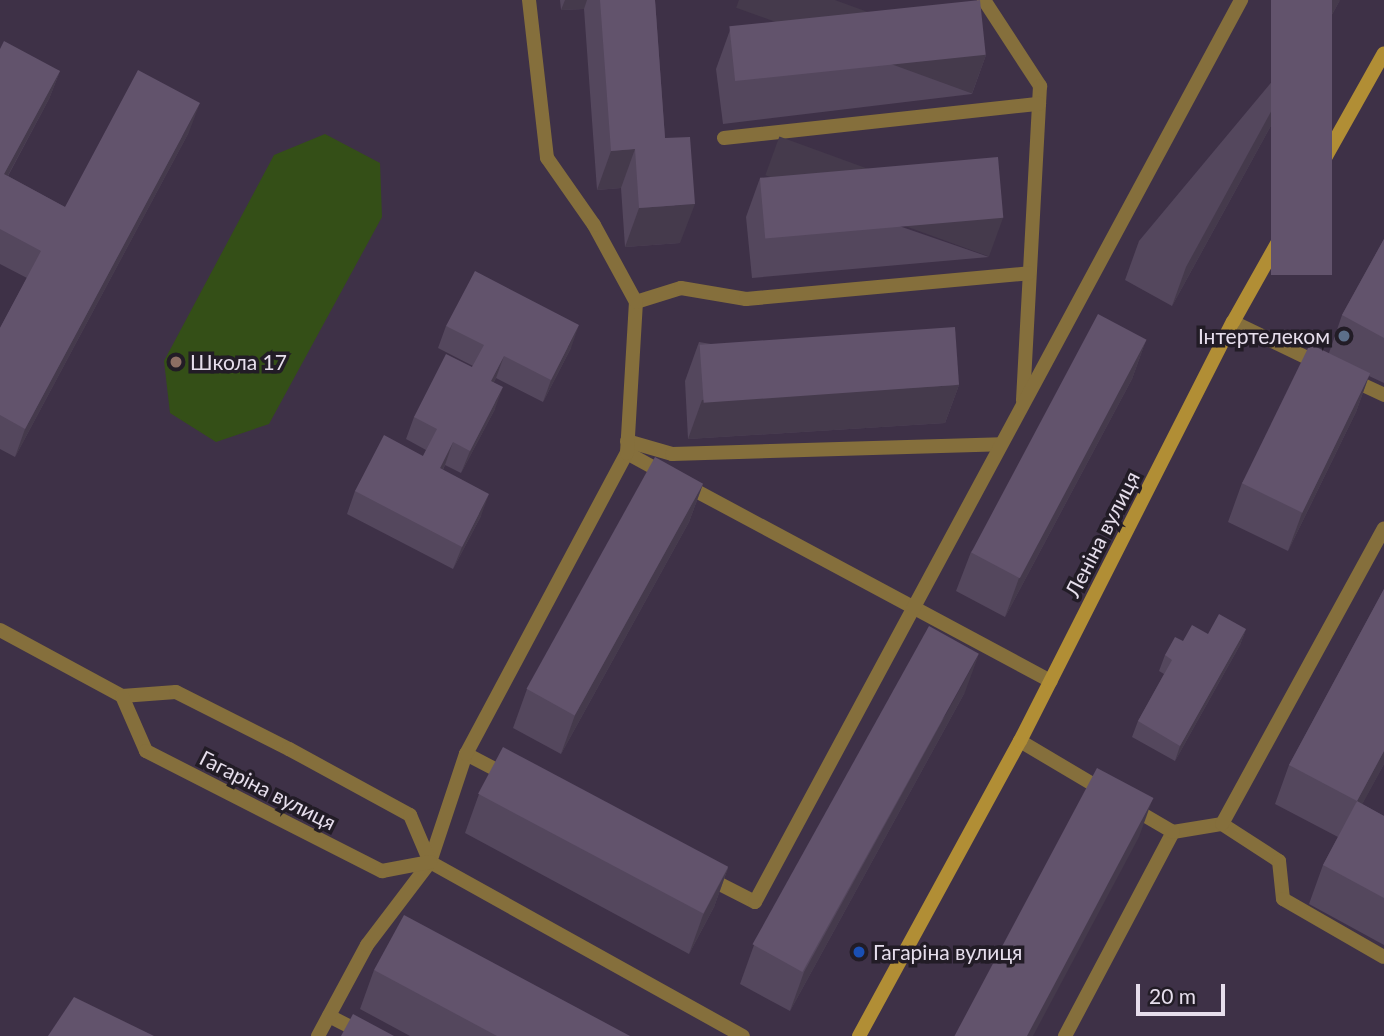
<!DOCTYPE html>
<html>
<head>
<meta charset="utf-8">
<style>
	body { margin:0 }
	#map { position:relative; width:1384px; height:1036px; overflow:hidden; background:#3e3147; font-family:Lato,sans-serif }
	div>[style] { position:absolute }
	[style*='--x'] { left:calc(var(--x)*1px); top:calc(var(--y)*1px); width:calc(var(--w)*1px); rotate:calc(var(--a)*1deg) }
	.green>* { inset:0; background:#344f17 }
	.lane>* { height:14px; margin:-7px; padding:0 7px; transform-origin:7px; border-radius:7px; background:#856f3c }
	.street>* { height:14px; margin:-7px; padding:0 7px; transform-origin:7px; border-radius:7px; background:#856f3c }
	.secondary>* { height:14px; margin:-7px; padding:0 7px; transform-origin:7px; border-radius:7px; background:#b18e35 }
	.wall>* { inset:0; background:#54475d }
	.shaded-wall>* { inset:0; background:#453a4c; transform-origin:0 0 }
	.building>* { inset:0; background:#62536c; transform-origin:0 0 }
	.dots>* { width:19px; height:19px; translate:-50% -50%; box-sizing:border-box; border:4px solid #221c26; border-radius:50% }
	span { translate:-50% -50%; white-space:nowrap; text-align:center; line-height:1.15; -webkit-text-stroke:7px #221c26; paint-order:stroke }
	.poi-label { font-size:21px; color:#e6deec }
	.right { translate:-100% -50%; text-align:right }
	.left { translate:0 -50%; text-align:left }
	.street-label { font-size:21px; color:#e6deec }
	.scale { position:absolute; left:1136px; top:984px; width:89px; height:32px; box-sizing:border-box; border:4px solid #e6deec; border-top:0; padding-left:9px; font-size:21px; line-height:24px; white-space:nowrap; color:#e6deec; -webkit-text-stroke:5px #221c26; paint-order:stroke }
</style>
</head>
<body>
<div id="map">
	<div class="green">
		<i style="clip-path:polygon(325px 134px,380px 163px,382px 217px,269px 424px,216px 442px,170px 413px,164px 361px,274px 155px)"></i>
	</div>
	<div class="lane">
		<i style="--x:984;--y:0;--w:103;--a:56.9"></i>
		<i style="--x:1040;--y:86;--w:315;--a:93.1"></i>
		<i style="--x:724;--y:138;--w:317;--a:-6.2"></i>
		<i style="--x:636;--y:302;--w:47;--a:-17.3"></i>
		<i style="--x:681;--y:288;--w:66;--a:9.6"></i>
		<i style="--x:746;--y:299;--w:284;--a:-5.2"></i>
		<i style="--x:1233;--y:322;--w:97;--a:25.8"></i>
		<i style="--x:1348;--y:378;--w:40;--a:25"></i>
		<i style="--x:627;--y:441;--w:47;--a:16.1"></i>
		<i style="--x:672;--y:454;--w:329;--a:-1.7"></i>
		<i style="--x:627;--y:453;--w:46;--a:28.8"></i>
		<i style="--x:685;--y:485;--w:415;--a:28.2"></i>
		<i style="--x:1020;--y:741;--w:100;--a:30.7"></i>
		<i style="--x:466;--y:754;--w:50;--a:27.6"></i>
		<i style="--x:1222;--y:824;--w:68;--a:33"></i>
		<i style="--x:1279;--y:861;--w:38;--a:84"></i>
		<i style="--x:1283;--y:899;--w:116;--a:29.9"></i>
		<i style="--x:1173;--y:832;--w:50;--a:-9.3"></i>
		<i style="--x:1222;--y:824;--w:337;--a:-61.3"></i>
		<i style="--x:706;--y:877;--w:55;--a:27"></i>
		<i style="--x:755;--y:902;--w:1025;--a:-61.68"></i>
		<i style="--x:329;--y:1016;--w:44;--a:27.1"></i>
		<i style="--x:318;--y:1036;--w:103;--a:-61.7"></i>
		<i style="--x:367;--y:945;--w:104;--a:-52.8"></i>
		<i style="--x:430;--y:862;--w:114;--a:-71.6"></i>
		<i style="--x:466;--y:754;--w:341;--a:-61.9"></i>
		<i style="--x:627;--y:453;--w:151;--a:-86.6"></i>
		<i style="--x:636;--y:302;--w:88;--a:-118.6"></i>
		<i style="--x:594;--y:225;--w:82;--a:-125"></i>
		<i style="--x:547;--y:158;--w:159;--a:-96.5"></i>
		<i style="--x:1065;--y:1036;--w:231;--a:-62.1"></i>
		<i style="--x:1173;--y:832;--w:48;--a:-149.7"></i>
	</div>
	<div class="street">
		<i style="--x:0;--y:630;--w:139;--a:28.4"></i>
		<i style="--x:122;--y:696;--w:54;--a:-4.2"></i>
		<i style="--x:176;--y:692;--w:127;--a:26.8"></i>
		<i style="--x:289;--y:749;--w:138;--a:28.6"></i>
		<i style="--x:410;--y:815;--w:51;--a:66.9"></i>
		<i style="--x:430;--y:862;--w:358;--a:29.1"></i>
		<i style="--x:122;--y:696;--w:60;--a:66.4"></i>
		<i style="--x:146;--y:751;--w:265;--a:27"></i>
		<i style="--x:382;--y:871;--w:49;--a:-10.6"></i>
	</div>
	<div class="secondary">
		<i style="--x:859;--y:1036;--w:336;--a:-61.4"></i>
		<i style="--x:1020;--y:741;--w:470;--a:-63.1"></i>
		<i style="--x:1233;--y:322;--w:308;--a:-60.7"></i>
	</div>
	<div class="wall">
		<i style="clip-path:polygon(560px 0,655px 0,665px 138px,680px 243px,625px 247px,621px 188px,597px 190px,584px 9px,561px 10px)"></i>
		<i style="clip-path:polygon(1340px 0,1172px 306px,1125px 280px,1139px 241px)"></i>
		<i style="clip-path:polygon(730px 30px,986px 55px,972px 94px,723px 124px,716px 69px)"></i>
		<i style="clip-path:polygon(0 49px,60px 71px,49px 99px,8px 176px,65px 207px,189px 132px,15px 457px,0 449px,0 328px,27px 278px,0 264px)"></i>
		<i style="clip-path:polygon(760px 178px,989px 257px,752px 278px,746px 217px)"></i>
		<i style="clip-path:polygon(1384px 239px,1384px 383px,1369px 376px,1356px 412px,1288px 551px,1228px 522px,1242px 483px,1329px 353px,1342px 315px)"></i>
		<i style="clip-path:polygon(446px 326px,571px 348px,543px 402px,496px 378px,494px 382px,495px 409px,461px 473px,445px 465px,443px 470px,481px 516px,453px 569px,347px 514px,355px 491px,423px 456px,426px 450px,406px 439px,414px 417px,472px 367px,473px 366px,438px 348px)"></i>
		<i style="clip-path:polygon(1146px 340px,1132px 379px,1005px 617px,956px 591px,971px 552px)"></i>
		<i style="clip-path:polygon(699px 342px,959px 385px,945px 423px,688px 439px,685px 381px)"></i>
		<i style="clip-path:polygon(703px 484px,689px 522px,561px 754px,513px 728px,527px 689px)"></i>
		<i style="clip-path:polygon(1384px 589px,1384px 764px,1362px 804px,1384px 816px,1384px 945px,1309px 904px,1323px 865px,1338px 837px,1275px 804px,1289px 765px)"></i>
		<i style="clip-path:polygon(1246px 629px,1240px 645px,1175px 761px,1132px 737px,1138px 721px,1164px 674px,1159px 671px,1165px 655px,1183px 641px,1208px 634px)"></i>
		<i style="clip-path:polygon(965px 692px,790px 1011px,740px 984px,754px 945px)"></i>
		<i style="clip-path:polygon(479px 794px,728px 868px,714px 907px,689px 954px,465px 833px)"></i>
		<i style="clip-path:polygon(374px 970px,630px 1036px,410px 1036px,360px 1009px)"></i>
	</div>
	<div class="shaded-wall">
		<i style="clip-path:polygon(565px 0,587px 0,584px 9px,561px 10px)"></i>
		<i style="clip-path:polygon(1332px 0,1340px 0,1172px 306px,1186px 267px)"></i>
		<i style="left:986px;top:55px;width:41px;height:251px;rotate:110deg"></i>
		<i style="clip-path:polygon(60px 71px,49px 99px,0 190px,4px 174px)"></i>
		<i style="clip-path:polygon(200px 103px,189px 132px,15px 457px,25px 429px)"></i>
		<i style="clip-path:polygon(635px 149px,621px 188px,597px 190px,611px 151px)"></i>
		<i style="clip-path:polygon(695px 204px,680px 243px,625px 247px,639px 208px)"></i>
		<i style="left:1003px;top:218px;width:41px;height:238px;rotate:110deg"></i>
		<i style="clip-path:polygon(579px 325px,571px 348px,543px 402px,551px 380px)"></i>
		<i style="clip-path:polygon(1146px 340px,1132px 379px,1005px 617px,1019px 578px)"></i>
		<i style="clip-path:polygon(504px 356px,496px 378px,483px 403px,491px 381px)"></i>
		<i style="clip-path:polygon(1370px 373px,1356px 412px,1288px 551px,1302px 513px)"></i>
		<i style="clip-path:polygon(959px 385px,945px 423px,688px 439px,702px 400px)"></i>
		<i style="clip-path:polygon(503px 387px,495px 409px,461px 473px,470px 451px)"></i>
		<i style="clip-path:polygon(453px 442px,445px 465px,432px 490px,440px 468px)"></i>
		<i style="clip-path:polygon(703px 484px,689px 522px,561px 754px,575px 715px)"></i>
		<i style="clip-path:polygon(489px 494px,481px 516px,453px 569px,462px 547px)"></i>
		<i style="clip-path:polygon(1246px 629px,1240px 645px,1175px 761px,1180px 746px)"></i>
		<i style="clip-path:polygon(979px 654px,965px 692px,790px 1011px,804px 972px)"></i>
		<i style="clip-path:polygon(1384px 751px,1384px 764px,1343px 840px,1357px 801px)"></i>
		<i style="clip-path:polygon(1153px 798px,1139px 837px,1033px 1036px,1026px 1036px)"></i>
		<i style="clip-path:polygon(728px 868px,714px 907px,689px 954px,703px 915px)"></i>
	</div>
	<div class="building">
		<i style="clip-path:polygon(600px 0,655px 0,665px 138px,690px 137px,695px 204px,639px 208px,635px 149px,611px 151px)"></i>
		<i style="left:980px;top:0;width:55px;height:252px;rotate:84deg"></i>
		<i style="left:1271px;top:0;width:61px;height:275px"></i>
		<i style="clip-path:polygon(4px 41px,60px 71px,4px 174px,65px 207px,138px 70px,200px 103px,25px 429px,0 415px,0 328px,41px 251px,0 229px,0 49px)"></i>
		<i style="left:998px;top:157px;width:61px;height:239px;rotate:85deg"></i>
		<i style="clip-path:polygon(1384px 239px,1384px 338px,1342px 315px)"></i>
		<i style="clip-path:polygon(475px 271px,579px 325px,551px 380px,504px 356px,491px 381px,503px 387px,470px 451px,453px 442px,440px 468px,489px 494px,462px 547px,355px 491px,384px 435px,423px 456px,437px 429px,414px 417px,446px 354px,472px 367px,484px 345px,446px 326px)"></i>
		<i style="left:1098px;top:314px;width:55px;height:270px;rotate:28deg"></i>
		<i style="left:955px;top:327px;width:58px;height:256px;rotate:86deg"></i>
		<i style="left:1310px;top:344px;width:67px;height:155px;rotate:26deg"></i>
		<i style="left:655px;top:457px;width:55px;height:265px;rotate:29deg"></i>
		<i style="clip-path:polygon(1384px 589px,1384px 751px,1357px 801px,1289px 765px)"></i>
		<i style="clip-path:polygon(1219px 614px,1246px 629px,1180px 746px,1138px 721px,1172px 660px,1165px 655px,1175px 637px,1183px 641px,1192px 625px,1208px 634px)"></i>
		<i style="left:929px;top:626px;width:57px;height:364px;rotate:29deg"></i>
		<i style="left:503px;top:747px;width:255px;height:53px;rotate:28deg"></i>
		<i style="left:1097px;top:768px;width:64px;height:304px;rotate:28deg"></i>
		<i style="clip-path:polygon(1357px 801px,1384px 816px,1384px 898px,1323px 865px)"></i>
		<i style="clip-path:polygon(404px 915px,630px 1036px,497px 1036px,374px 970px)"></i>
		<i style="clip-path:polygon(74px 997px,154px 1036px,48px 1036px)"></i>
		<i style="clip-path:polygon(353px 1014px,394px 1036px,341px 1036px)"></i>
	</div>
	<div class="dots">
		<i style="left:1344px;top:336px;background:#5c6f8a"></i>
		<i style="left:176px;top:362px;background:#8d6e63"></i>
		<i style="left:859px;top:952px;background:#1a4fb4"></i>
	</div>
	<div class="poi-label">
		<span class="right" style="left:1330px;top:336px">Інтертелеком</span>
		<span class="left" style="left:190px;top:362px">Школа 17</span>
		<span class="left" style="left:873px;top:952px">Гагаріна вулиця</span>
	</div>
	<div class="street-label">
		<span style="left:1102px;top:534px;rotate:-63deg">Леніна вулиця</span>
		<span style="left:268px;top:790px;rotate:27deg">Гагаріна вулиця</span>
	</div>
	<div class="scale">20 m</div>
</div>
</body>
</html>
